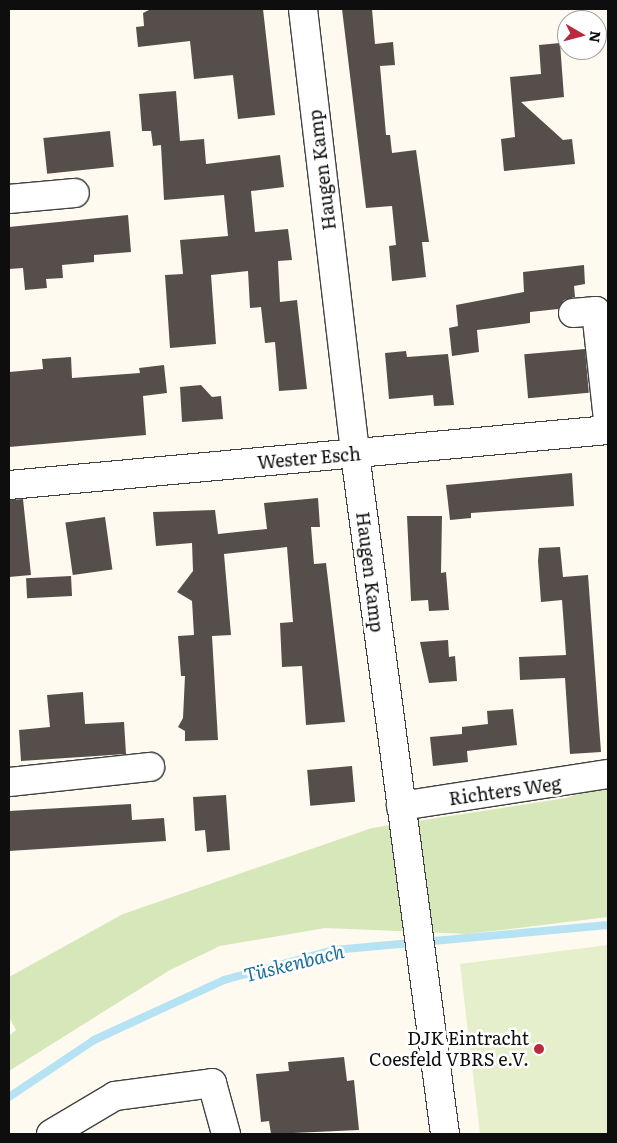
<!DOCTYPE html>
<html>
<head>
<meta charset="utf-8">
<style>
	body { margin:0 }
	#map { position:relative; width:617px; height:1143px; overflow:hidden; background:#fefaef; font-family:Literata,serif }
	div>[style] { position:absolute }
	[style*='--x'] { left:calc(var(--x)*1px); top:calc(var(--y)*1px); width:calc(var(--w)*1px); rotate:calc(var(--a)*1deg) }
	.green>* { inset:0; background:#d6e8ba }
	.pitch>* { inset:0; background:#e6efcc }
	.stream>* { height:8px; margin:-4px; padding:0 4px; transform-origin:4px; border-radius:4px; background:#b6e3f4 }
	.building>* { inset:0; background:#564e4b; transform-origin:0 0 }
	.roads { filter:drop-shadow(1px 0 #414141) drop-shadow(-1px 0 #414141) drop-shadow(0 1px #414141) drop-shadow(0 -1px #414141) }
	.minor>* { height:28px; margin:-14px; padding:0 14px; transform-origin:14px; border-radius:14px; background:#fff }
	.dots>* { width:14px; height:14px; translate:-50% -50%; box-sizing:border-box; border:2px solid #fff; border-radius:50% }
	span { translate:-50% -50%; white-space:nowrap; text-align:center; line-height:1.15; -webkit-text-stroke:5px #fff; paint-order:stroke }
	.street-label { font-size:18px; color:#0e0e0e }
	.poi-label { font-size:18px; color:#0e0e0e }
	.right { translate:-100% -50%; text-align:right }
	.water-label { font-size:19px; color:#1b6f9c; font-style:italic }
	.frame { position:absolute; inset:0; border:10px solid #0e0e0e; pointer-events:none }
	.north { position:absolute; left:557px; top:10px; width:50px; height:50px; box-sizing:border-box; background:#fff; border:1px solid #9f9f9f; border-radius:50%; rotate:98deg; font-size:14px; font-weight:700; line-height:20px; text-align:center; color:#0e0e0e }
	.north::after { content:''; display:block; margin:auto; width:18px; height:22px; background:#ba2a3e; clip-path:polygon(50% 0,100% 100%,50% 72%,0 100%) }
</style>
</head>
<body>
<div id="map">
	<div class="green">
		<i style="clip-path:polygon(608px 784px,608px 917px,468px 934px,325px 928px,220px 946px,170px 970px,9px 1071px,9px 1036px,16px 1030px,9px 1017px,9px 977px,123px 914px,372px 828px,566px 798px)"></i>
	</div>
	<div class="pitch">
		<i style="clip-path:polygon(608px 945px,608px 1134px,480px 1134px,460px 964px)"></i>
	</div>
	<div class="stream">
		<i style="--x:9;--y:1097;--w:102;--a:-33.8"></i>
		<i style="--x:94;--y:1040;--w:143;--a:-24.8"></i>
		<i style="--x:224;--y:980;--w:114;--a:-15.3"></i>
		<i style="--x:334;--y:950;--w:275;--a:-5.2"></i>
	</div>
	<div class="building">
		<i style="clip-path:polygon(151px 9px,263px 9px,275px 115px,238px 119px,233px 75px,194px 79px,190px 41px,138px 47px,136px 27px,144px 26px,143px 13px)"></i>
		<i style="clip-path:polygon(342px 9px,372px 9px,375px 44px,393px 42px,395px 65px,380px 66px,386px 135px,390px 135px,392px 153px,416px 150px,429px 242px,422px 242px,426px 277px,392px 281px,389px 246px,396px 245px,392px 206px,366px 208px)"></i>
		<i style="clip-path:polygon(560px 43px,564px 97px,521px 102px,563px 140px,572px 139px,575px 164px,504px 171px,501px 139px,515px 137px,510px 77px,541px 74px,539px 45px)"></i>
		<i style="clip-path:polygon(176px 91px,180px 141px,204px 139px,206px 164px,280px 155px,284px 187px,251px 191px,255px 232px,288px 229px,292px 260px,278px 261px,280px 302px,297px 300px,307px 389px,279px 391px,275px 342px,265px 343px,261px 307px,250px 308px,248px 271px,211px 275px,216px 344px,170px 348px,165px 275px,183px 274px,180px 240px,228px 236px,224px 195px,164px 200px,161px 145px,153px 146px,151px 131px,142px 131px,139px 94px)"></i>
		<i style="left:110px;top:131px;width:36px;height:67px;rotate:84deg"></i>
		<i style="clip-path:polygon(128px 215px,131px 252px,94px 255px,94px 262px,62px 265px,63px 278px,46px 279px,47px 288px,25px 290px,23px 268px,9px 269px,9px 227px)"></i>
		<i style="clip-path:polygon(584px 265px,585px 284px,574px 286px,575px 297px,564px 300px,558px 309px,530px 312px,530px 323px,477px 330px,479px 352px,452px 356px,449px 328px,458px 326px,456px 305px,524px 292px,523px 272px)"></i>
		<i style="left:585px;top:349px;width:44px;height:61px;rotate:85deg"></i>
		<i style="clip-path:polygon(406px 351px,407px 357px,448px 354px,454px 405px,434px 406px,433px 395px,389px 399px,385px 353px)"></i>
		<i style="clip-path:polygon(71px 357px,72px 378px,140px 373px,139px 368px,164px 365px,167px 393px,143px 396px,146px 435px,9px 447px,9px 372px,43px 369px,42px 359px)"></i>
		<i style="clip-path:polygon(201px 385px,212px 397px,221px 396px,223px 419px,182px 422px,180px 387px)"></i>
		<i style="clip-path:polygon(572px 473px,574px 506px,471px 513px,471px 518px,450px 520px,446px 485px)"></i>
		<i style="clip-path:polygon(318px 498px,320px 527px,311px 527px,314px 564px,326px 563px,345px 722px,306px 725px,302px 666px,282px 667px,280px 623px,293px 622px,287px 547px,224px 554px,231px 635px,212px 636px,218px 740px,185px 741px,185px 731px,178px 727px,183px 718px,185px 676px,181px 676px,178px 636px,194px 635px,192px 601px,177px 592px,193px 571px,192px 543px,156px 546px,153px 512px,215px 510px,218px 534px,267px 529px,264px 503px)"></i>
		<i style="clip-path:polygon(23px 499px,31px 575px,9px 577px,9px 500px)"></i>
		<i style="clip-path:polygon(407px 516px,442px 516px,441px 573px,446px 572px,449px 610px,429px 611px,428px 600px,411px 601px)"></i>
		<i style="left:105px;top:517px;width:53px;height:40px;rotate:82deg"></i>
		<i style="clip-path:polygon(560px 547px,563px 577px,588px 575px,601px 752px,570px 754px,565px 678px,520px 680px,519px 657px,566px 655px,562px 600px,541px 602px,538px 561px,539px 548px)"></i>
		<i style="left:71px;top:576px;width:20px;height:45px;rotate:87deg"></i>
		<i style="clip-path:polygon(448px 640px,449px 657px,455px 656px,457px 681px,429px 683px,420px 642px)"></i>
		<i style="clip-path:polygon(83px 692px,85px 724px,124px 722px,126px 754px,21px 761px,19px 730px,50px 727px,47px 695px)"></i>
		<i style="clip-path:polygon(513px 709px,517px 745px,467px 751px,468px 762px,433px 766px,430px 737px,462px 734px,462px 727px,488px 724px,487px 711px)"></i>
		<i style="left:352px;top:766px;width:36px;height:45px;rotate:85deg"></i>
		<i style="clip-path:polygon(226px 795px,230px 850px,207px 852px,205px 830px,195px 831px,193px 797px)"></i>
		<i style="clip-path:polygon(131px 804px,132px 820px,164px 818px,166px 841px,9px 851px,9px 811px)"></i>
		<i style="clip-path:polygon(344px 1057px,347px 1081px,354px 1080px,359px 1130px,271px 1134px,269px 1121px,261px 1122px,256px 1074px,289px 1071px,288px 1062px)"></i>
	</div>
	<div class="roads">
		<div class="minor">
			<i style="--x:303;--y:9;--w:448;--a:83.3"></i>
			<i style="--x:355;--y:454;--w:686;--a:82.46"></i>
			<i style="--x:9;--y:199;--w:66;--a:-5.2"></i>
			<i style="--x:573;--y:313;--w:23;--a:-5"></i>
			<i style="--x:596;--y:311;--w:109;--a:83.7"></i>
			<i style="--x:9;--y:485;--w:602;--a:-5.25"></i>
			<i style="--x:9;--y:782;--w:142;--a:-6.1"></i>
			<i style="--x:401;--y:806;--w:209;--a:-8.8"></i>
			<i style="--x:51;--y:1134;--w:74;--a:-30.7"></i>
			<i style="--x:115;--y:1096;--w:98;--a:-7.6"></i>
			<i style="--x:212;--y:1083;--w:53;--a:74.6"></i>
		</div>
	</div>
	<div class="dots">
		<i style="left:539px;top:1049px;background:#ba2a3e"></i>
	</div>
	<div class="street-label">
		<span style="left:322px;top:170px;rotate:-97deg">Haugen Kamp</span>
		<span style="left:309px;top:458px;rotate:-5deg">Wester Esch</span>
		<span style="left:370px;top:572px;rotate:83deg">Haugen Kamp</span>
		<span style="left:505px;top:791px;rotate:-8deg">Richters Weg</span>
	</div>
	<div class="poi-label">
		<span class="right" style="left:529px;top:1049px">DJK Eintracht<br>Coesfeld VBRS e.V.</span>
	</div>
	<div class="water-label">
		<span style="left:294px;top:963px;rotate:-14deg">Tüskenbach</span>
	</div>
	<div class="frame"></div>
	<div class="north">N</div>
</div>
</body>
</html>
